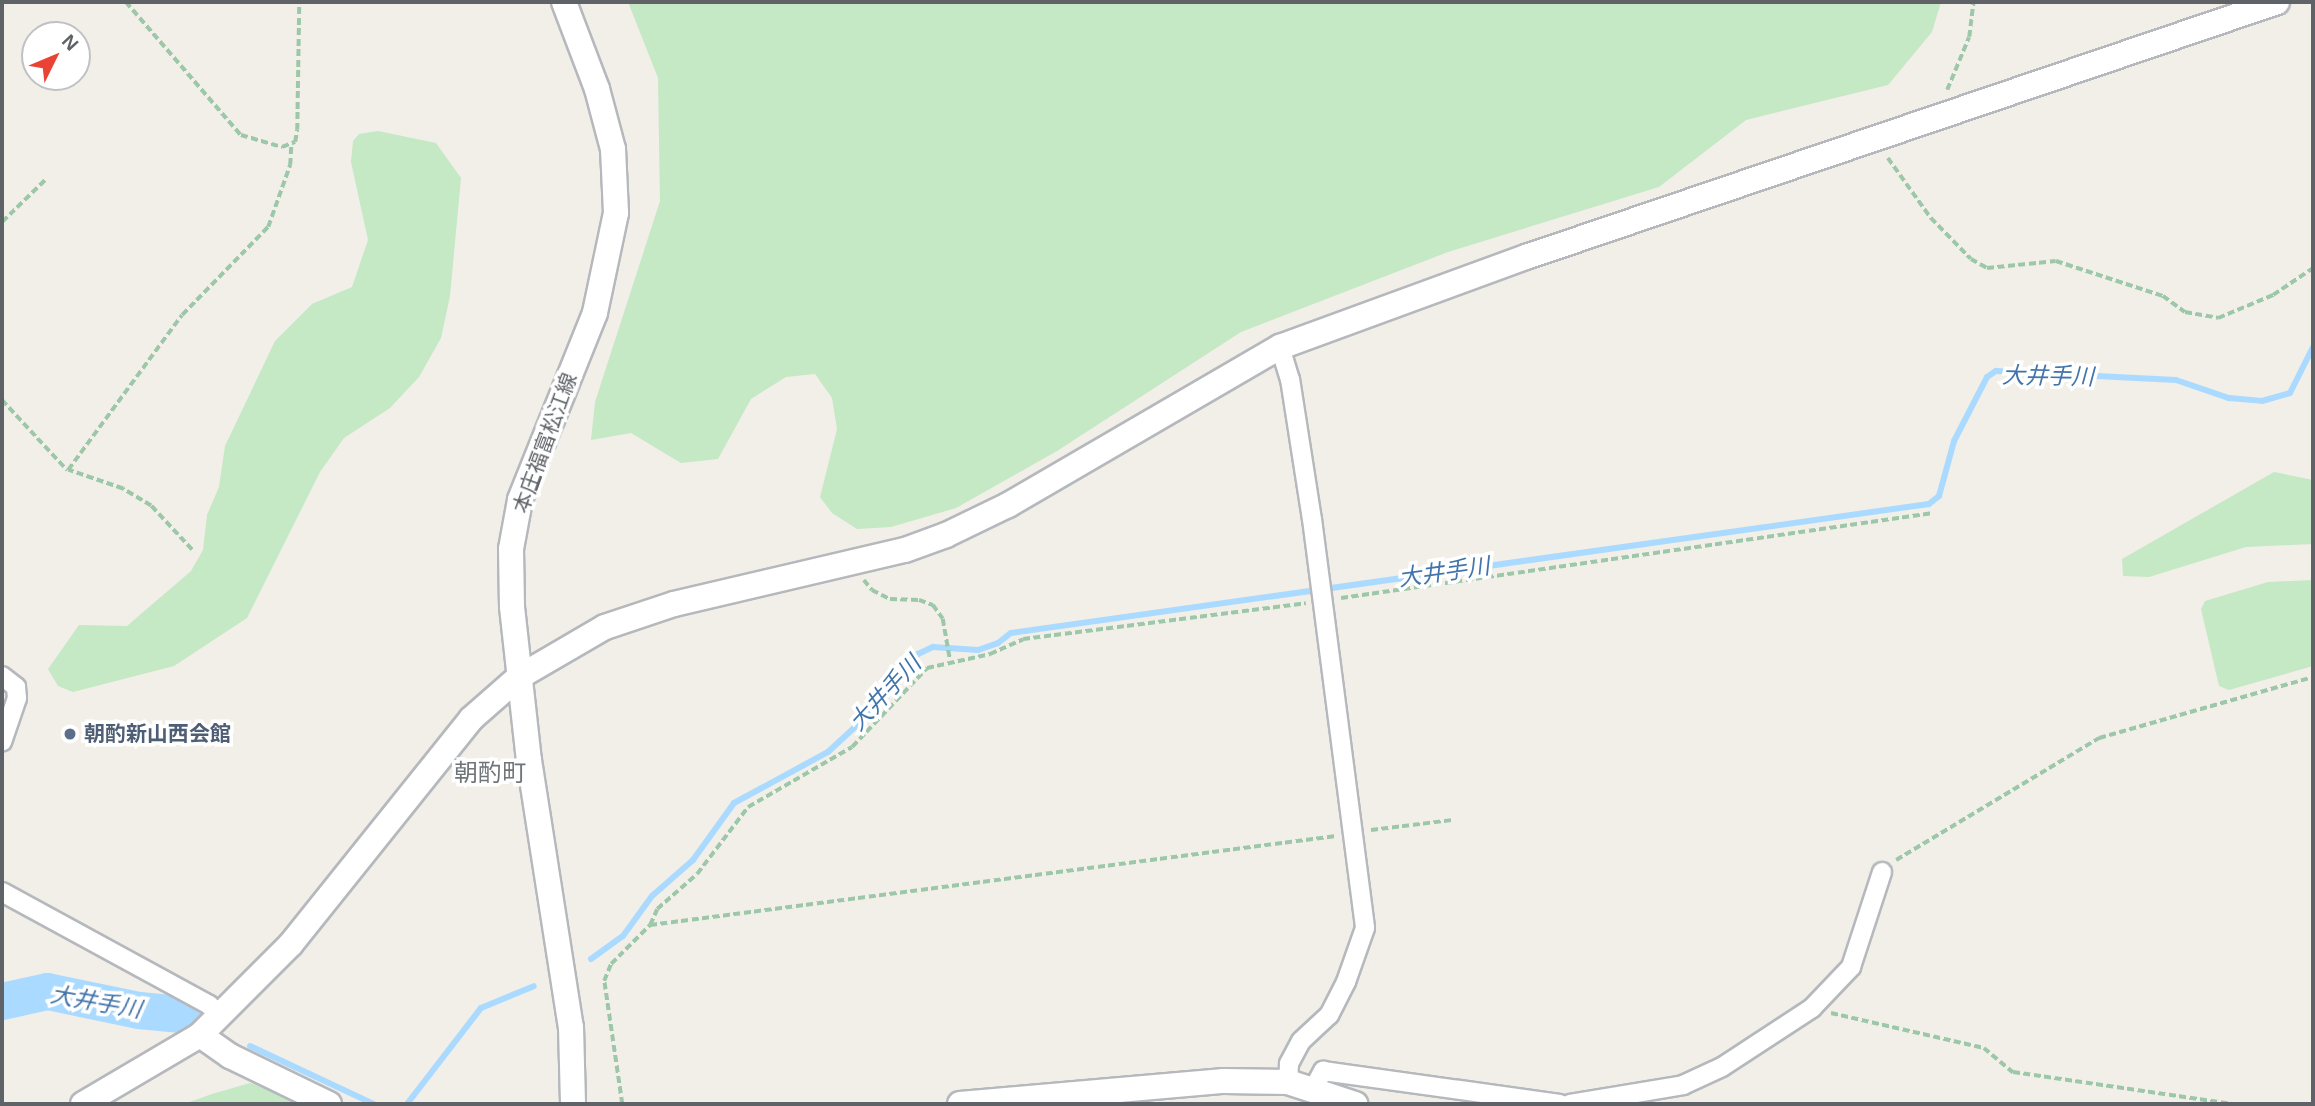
<!DOCTYPE html>
<html>
<head>
<meta charset="utf-8">
<style>
	body { margin:0 }
	#map { position:relative; width:2315px; height:1106px; overflow:hidden; background:#f1efe8; font-family:Arial,"Noto Sans JP",sans-serif }
	div>[style] { position:absolute }
	[style*='--x'] { left:calc(var(--x)*1px); top:calc(var(--y)*1px); width:calc(var(--w)*1px); rotate:calc(var(--a)*1deg) }
	.green>* { inset:0; background:#c5e8c5 }
	.stream>* { height:6px; margin:-3px; padding:0 3px; transform-origin:3px; border-radius:3px; background:#aadaff }
	.river>* { height:37px; margin:-18.5px; padding:0 18.5px; transform-origin:18.5px; border-radius:18.5px; background:#aadaff }
	.path>* { height:3.5px; margin-top:-1.75px; transform-origin:0; background:repeating-linear-gradient(90deg,#9cc7a9 0 7px,transparent 0 10.5px) }
	.roads { filter:drop-shadow(2px 0 #b5b8bc) drop-shadow(-2px 0 #b5b8bc) drop-shadow(0 2px #b5b8bc) drop-shadow(0 -2px #b5b8bc) }
	.street>* { height:18px; margin:-9px; padding:0 9px; transform-origin:9px; border-radius:9px; background:#fff }
	.secondary>* { height:24px; margin:-12px; padding:0 12px; transform-origin:12px; border-radius:12px; background:#fff }
	.dots>* { width:19px; height:19px; translate:-50% -50%; box-sizing:border-box; border:4px solid #fff; border-radius:50% }
	span { translate:-50% -50%; white-space:nowrap; text-align:center; line-height:1.15; -webkit-text-stroke:7px #fff; paint-order:stroke }
	.street-label { font-size:21px; color:#5f6368 }
	.service-label { font-size:21px; color:#4e5e75; font-weight:700 }
	.left { translate:0 -50%; text-align:left }
	.water-label { font-size:23px; color:#4174aa; font-style:italic }
	.quarter-label { font-size:24px; color:#70757a }
	.frame { position:absolute; inset:0; border:4px solid #5f6368; pointer-events:none }
	.north { position:absolute; left:21px; top:21px; width:70px; height:70px; box-sizing:border-box; background:#fff; border:2px solid #bfc1c3; border-radius:50%; rotate:47deg; font-size:19px; font-weight:700; line-height:28px; text-align:center; color:#5f6368 }
	.north::after { content:''; display:block; margin:auto; width:24px; height:32px; background:#ea4335; clip-path:polygon(50% 0,100% 100%,50% 72%,0 100%) }
</style>
</head>
<body>
<div id="map">
	<div class="green">
		<i style="clip-path:polygon(628px 2px,627px 2px,1941px 2px,1932px 32px,1888px 85px,1746px 120px,1659px 187px,1448px 252px,1241px 332px,1057px 451px,956px 508px,891px 527px,857px 529px,832px 513px,820px 497px,837px 429px,832px 398px,815px 374px,786px 377px,751px 399px,718px 459px,681px 463px,631px 433px,591px 440px,595px 402px,660px 201px,658px 78px)"></i>
		<i style="clip-path:polygon(378px 131px,436px 143px,461px 178px,450px 296px,441px 338px,419px 377px,390px 408px,344px 438px,320px 472px,247px 618px,174px 666px,73px 692px,58px 686px,48px 669px,79px 625px,127px 626px,191px 571px,203px 550px,207px 515px,219px 487px,225px 446px,275px 341px,312px 304px,352px 287px,368px 240px,351px 162px,353px 141px,359px 134px)"></i>
		<i style="clip-path:polygon(2274px 472px,2313px 480px,2313px 544px,2246px 547px,2149px 577px,2123px 576px,2122px 559px)"></i>
		<i style="clip-path:polygon(2313px 580px,2313px 666px,2229px 690px,2219px 686px,2201px 609px,2205px 601px,2268px 582px)"></i>
		<i style="clip-path:polygon(250px 1083px,311px 1104px,184px 1104px,212px 1094px)"></i>
	</div>
	<div class="stream">
		<i style="--x:591;--y:959;--w:39;--a:-36"></i>
		<i style="--x:623;--y:936;--w:49;--a:-54.1"></i>
		<i style="--x:652;--y:896;--w:55;--a:-41.3"></i>
		<i style="--x:693;--y:860;--w:70;--a:-54.3"></i>
		<i style="--x:734;--y:803;--w:107;--a:-28.5"></i>
		<i style="--x:828;--y:752;--w:74;--a:-42.8"></i>
		<i style="--x:882;--y:702;--w:60;--a:-53.1"></i>
		<i style="--x:918;--y:654;--w:17;--a:-25"></i>
		<i style="--x:933;--y:647;--w:45;--a:3.8"></i>
		<i style="--x:978;--y:650;--w:21;--a:-19"></i>
		<i style="--x:998;--y:643;--w:16;--a:-38"></i>
		<i style="--x:1011;--y:633;--w:927;--a:-8"></i>
		<i style="--x:1929;--y:504;--w:13;--a:-39"></i>
		<i style="--x:1939;--y:496;--w:57;--a:-74.7"></i>
		<i style="--x:1954;--y:441;--w:72;--a:-62.7"></i>
		<i style="--x:1987;--y:377;--w:11;--a:-34"></i>
		<i style="--x:1996;--y:371;--w:180;--a:2.9"></i>
		<i style="--x:2176;--y:380;--w:56;--a:18.8"></i>
		<i style="--x:2229;--y:398;--w:33;--a:5"></i>
		<i style="--x:2262;--y:401;--w:29;--a:-16"></i>
		<i style="--x:2290;--y:393;--w:51;--a:-63.4"></i>
		<i style="--x:250;--y:1046;--w:137;--a:25.1"></i>
		<i style="--x:407;--y:1104;--w:121;--a:-52.4"></i>
		<i style="--x:481;--y:1008;--w:57;--a:-22.5"></i>
	</div>
	<div class="river">
		<i style="--x:2;--y:1001;--w:46;--a:-12.5"></i>
		<i style="--x:47;--y:991;--w:94;--a:11.7"></i>
		<i style="--x:139;--y:1010;--w:52;--a:5.5"></i>
	</div>
	<div class="path">
		<i style="--x:126;--y:2;--w:176;--a:49.2"></i>
		<i style="--x:241;--y:135;--w:43;--a:16.3"></i>
		<i style="--x:282;--y:147;--w:14;--a:-21"></i>
		<i style="--x:295;--y:142;--w:12;--a:-81"></i>
		<i style="--x:297;--y:130;--w:128;--a:-89.1"></i>
		<i style="--x:1947;--y:90;--w:57;--a:-67.5"></i>
		<i style="--x:1969;--y:37;--w:35;--a:-83"></i>
		<i style="--x:1888;--y:158;--w:74;--a:54.4"></i>
		<i style="--x:1931;--y:218;--w:57;--a:45.7"></i>
		<i style="--x:1971;--y:259;--w:18;--a:29"></i>
		<i style="--x:1987;--y:268;--w:69;--a:-5.8"></i>
		<i style="--x:2056;--y:261;--w:113;--a:18.1"></i>
		<i style="--x:2163;--y:296;--w:27;--a:36"></i>
		<i style="--x:2185;--y:312;--w:34;--a:10"></i>
		<i style="--x:2218;--y:318;--w:60;--a:-22.7"></i>
		<i style="--x:2273;--y:295;--w:48;--a:-34"></i>
		<i style="--x:2;--y:222;--w:60;--a:-44.3"></i>
		<i style="--x:2;--y:400;--w:96;--a:47.1"></i>
		<i style="--x:192;--y:550;--w:60;--a:-133"></i>
		<i style="--x:151;--y:506;--w:33;--a:-149"></i>
		<i style="--x:123;--y:489;--w:58;--a:-160.9"></i>
		<i style="--x:68;--y:470;--w:192;--a:-53.7"></i>
		<i style="--x:182;--y:315;--w:123;--a:-45.7"></i>
		<i style="--x:268;--y:227;--w:66;--a:-70.5"></i>
		<i style="--x:290;--y:165;--w:18;--a:-87"></i>
		<i style="--x:864;--y:580;--w:13;--a:51"></i>
		<i style="--x:872;--y:590;--w:20;--a:27"></i>
		<i style="--x:890;--y:599;--w:29;--a:2"></i>
		<i style="--x:919;--y:600;--w:15;--a:20"></i>
		<i style="--x:933;--y:605;--w:17;--a:54"></i>
		<i style="--x:943;--y:619;--w:41;--a:80.1"></i>
		<i style="--x:1341;--y:598;--w:598;--a:-8.17"></i>
		<i style="--x:1371;--y:830;--w:83;--a:-7"></i>
		<i style="--x:1896;--y:860;--w:237;--a:-31"></i>
		<i style="--x:2099;--y:738;--w:223;--a:-15.9"></i>
		<i style="--x:650;--y:925;--w:17;--a:-66"></i>
		<i style="--x:657;--y:909;--w:53;--a:-41.2"></i>
		<i style="--x:697;--y:874;--w:84;--a:-52.7"></i>
		<i style="--x:748;--y:807;--w:120;--a:-30"></i>
		<i style="--x:852;--y:747;--w:109;--a:-46.5"></i>
		<i style="--x:927;--y:668;--w:65;--a:-12.5"></i>
		<i style="--x:990;--y:654;--w:36;--a:-24"></i>
		<i style="--x:1023;--y:639;--w:285;--a:-7.2"></i>
		<i style="--x:1831;--y:1013;--w:157;--a:12.9"></i>
		<i style="--x:1984;--y:1048;--w:38;--a:40"></i>
		<i style="--x:2013;--y:1072;--w:222;--a:8.3"></i>
		<i style="--x:622;--y:1104;--w:124;--a:-98.3"></i>
		<i style="--x:604;--y:981;--w:18;--a:-68"></i>
		<i style="--x:611;--y:964;--w:55;--a:-45"></i>
		<i style="--x:650;--y:925;--w:692;--a:-7.39"></i>
	</div>
	<div class="roads">
		<div class="street">
			<i style="--x:1280;--y:347;--w:34;--a:73"></i>
			<i style="--x:1290;--y:379;--w:142;--a:81.1"></i>
			<i style="--x:1312;--y:519;--w:412;--a:82.6"></i>
			<i style="--x:1365;--y:928;--w:57;--a:109.4"></i>
			<i style="--x:1346;--y:982;--w:37;--a:117"></i>
			<i style="--x:1329;--y:1015;--w:38;--a:137"></i>
			<i style="--x:1301;--y:1041;--w:26;--a:118"></i>
			<i style="--x:1289;--y:1064;--w:18;--a:93"></i>
			<i style="--x:2;--y:676;--w:18;--a:38"></i>
			<i style="--x:16;--y:687;--w:11;--a:85"></i>
			<i style="--x:17;--y:698;--w:46;--a:108.8"></i>
			<i style="--x:2;--y:892;--w:236;--a:28.6"></i>
			<i style="--x:209;--y:1005;--w:17;--a:40"></i>
			<i style="--x:1313;--y:1089;--w:21;--a:-61"></i>
			<i style="--x:1323;--y:1071;--w:239;--a:7.9"></i>
			<i style="--x:1570;--y:1104;--w:115;--a:-9.5"></i>
			<i style="--x:1683;--y:1085;--w:43;--a:-24.8"></i>
			<i style="--x:1722;--y:1067;--w:108;--a:-33.2"></i>
			<i style="--x:1812;--y:1008;--w:57;--a:-46.4"></i>
			<i style="--x:1851;--y:967;--w:100;--a:-71.9"></i>
		</div>
		<div class="secondary">
			<i style="--x:564;--y:2;--w:93;--a:69.2"></i>
			<i style="--x:597;--y:89;--w:62;--a:75.1"></i>
			<i style="--x:613;--y:149;--w:64;--a:87.3"></i>
			<i style="--x:616;--y:213;--w:102;--a:101.9"></i>
			<i style="--x:595;--y:313;--w:201;--a:111.9"></i>
			<i style="--x:520;--y:500;--w:50;--a:100.4"></i>
			<i style="--x:511;--y:549;--w:58;--a:89"></i>
			<i style="--x:512;--y:607;--w:154;--a:83.7"></i>
			<i style="--x:529;--y:760;--w:270;--a:81.1"></i>
			<i style="--x:571;--y:1027;--w:77;--a:88.5"></i>
			<i style="--x:200;--y:1035;--w:129;--a:-45"></i>
			<i style="--x:291;--y:944;--w:288;--a:-51.3"></i>
			<i style="--x:471;--y:719;--w:64;--a:-41.2"></i>
			<i style="--x:519;--y:677;--w:99;--a:-30.2"></i>
			<i style="--x:605;--y:627;--w:73;--a:-18.4"></i>
			<i style="--x:674;--y:604;--w:237;--a:-13.2"></i>
			<i style="--x:905;--y:550;--w:44;--a:-20.1"></i>
			<i style="--x:946;--y:535;--w:69;--a:-25.8"></i>
			<i style="--x:1008;--y:505;--w:315;--a:-30.2"></i>
			<i style="--x:1280;--y:347;--w:262;--a:-20.1"></i>
			<i style="--x:1526;--y:257;--w:793;--a:-18.75"></i>
			<i style="--x:83;--y:1104;--w:136;--a:-30.5"></i>
			<i style="--x:200;--y:1035;--w:37;--a:35"></i>
			<i style="--x:230;--y:1056;--w:110;--a:25.9"></i>
			<i style="--x:960;--y:1104;--w:265;--a:-5"></i>
			<i style="--x:1224;--y:1081;--w:64;--a:0.9"></i>
			<i style="--x:1288;--y:1082;--w:71;--a:18.2"></i>
		</div>
	</div>
	<div class="dots">
		<i style="left:70px;top:734px;background:#5c6f8a"></i>
	</div>
	<div class="street-label">
		<span style="left:545px;top:443px;rotate:-70deg">本庄福富松江線</span>
	</div>
	<div class="service-label">
		<span class="left" style="left:84px;top:734px">朝酌新山西会館</span>
	</div>
	<div class="water-label">
		<span style="left:2048px;top:376px;rotate:1deg">大井手川</span>
		<span style="left:1444px;top:572px;rotate:-8deg">大井手川</span>
		<span style="left:885px;top:693px;rotate:-47deg">大井手川</span>
		<span style="left:96px;top:1002px;rotate:10deg">大井手川</span>
	</div>
	<div class="quarter-label">
		<span style="left:490px;top:773px">朝酌町</span>
	</div>
	<div class="frame"></div>
	<div class="north">N</div>
</div>
</body>
</html>
